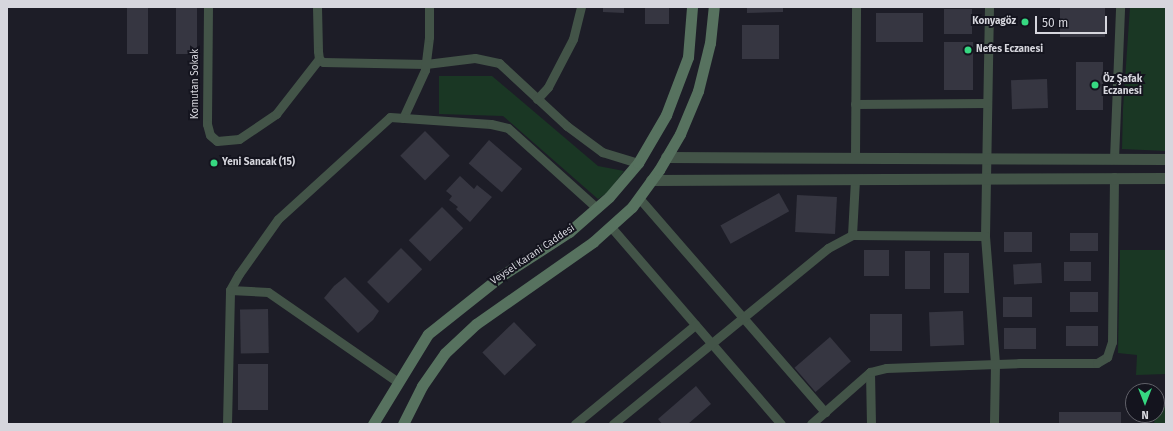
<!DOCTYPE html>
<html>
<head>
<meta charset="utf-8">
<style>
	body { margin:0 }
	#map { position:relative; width:1173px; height:431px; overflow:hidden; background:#1d1d27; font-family:"Fira Sans",sans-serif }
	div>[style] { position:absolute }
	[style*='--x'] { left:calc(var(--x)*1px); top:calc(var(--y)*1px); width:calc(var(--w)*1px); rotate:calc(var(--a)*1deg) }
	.green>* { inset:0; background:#1a3724 }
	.building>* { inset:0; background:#363641; transform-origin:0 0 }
	.minor>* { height:9px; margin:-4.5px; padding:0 4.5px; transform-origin:4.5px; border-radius:4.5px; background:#435448 }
	.tertiary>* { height:11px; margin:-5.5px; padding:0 5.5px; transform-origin:5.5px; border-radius:5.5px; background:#435448 }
	.secondary>* { height:11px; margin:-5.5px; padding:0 5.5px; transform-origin:5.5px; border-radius:5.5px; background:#57725f }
	.dots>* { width:11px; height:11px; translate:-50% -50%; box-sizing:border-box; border:2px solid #14141e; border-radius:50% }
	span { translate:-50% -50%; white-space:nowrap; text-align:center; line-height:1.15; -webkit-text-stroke:4px #14141e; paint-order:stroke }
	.poi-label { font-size:10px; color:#d6d6dd; font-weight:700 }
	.right { translate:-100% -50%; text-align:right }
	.left { translate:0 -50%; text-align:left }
	.street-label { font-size:10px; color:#d6d6dd }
	.frame { position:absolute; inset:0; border:8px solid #d6d6dd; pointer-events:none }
	.north { position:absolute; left:1125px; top:383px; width:40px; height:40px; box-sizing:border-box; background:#14141e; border:1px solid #62626a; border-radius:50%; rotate:180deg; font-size:11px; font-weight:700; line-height:16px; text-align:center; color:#d6d6dd }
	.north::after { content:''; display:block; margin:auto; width:14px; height:18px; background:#36d881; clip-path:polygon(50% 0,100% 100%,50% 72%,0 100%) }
	.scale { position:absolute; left:1035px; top:16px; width:72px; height:18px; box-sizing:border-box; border:2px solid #d6d6dd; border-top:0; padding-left:5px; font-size:12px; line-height:14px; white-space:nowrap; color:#d6d6dd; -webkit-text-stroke:3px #14141e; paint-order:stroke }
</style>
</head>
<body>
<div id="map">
	<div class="green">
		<i style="clip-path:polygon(1130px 7px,1166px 7px,1166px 151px,1122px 149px,1123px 109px)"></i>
		<i style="clip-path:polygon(439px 76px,492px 76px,598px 166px,624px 171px,608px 192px,598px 199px,503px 116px,439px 114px)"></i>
		<i style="clip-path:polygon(1120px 250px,1166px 250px,1166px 374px,1136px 375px,1137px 355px,1118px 353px)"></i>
		<i style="clip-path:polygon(1166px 406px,1166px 424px,1154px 424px,1157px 408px)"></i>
	</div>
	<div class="building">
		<i style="left:127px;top:7px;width:21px;height:47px"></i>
		<i style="left:176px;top:7px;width:21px;height:47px"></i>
		<i style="clip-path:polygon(603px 7px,624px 7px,624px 13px,603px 12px)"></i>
		<i style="left:645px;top:7px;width:24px;height:17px"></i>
		<i style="clip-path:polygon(747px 7px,783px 7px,783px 12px,747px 13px)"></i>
		<i style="left:1060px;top:7px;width:45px;height:30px"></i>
		<i style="left:972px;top:9px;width:25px;height:28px;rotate:90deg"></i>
		<i style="left:876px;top:13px;width:47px;height:29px"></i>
		<i style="left:742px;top:25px;width:37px;height:34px"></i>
		<i style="left:944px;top:42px;width:29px;height:48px"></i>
		<i style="left:1076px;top:62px;width:27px;height:48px"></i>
		<i style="left:1047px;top:79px;width:29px;height:36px;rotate:88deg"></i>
		<i style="left:425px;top:131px;width:35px;height:35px;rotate:45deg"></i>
		<i style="left:489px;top:140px;width:44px;height:31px;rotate:41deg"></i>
		<i style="clip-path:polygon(460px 176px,474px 189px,477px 185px,492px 197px,470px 222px,456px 209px,458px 207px,449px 200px,452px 196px,446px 191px)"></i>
		<i style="left:779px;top:193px;width:21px;height:67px;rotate:61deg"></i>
		<i style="left:797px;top:195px;width:40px;height:37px;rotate:3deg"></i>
		<i style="left:442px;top:207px;width:30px;height:47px;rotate:45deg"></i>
		<i style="left:1004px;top:232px;width:28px;height:20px"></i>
		<i style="left:1070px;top:233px;width:28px;height:18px"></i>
		<i style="left:401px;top:248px;width:30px;height:48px;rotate:45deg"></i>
		<i style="left:864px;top:250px;width:25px;height:26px"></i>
		<i style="left:905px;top:251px;width:25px;height:38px"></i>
		<i style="left:969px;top:253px;width:40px;height:25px;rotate:90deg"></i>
		<i style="left:1064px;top:262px;width:27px;height:19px"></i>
		<i style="left:1041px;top:263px;width:20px;height:28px;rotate:87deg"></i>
		<i style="clip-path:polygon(345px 277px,379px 311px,373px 320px,358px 333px,324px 298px,334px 286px)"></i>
		<i style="left:1070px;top:292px;width:28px;height:20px"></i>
		<i style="left:1003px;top:297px;width:29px;height:20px"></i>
		<i style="left:268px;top:309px;width:44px;height:28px;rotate:89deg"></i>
		<i style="left:963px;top:311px;width:34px;height:34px;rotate:88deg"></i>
		<i style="left:870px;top:314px;width:32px;height:37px"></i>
		<i style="left:514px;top:322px;width:32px;height:44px;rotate:46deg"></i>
		<i style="left:1066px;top:326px;width:32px;height:20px"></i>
		<i style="left:1036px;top:328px;width:21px;height:32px;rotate:90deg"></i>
		<i style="left:830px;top:337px;width:32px;height:47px;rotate:49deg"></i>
		<i style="left:238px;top:364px;width:30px;height:46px"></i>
		<i style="clip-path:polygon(696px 386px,711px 404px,688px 424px,662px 424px,658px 419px)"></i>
		<i style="left:1059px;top:412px;width:62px;height:12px"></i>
	</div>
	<div class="minor">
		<i style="--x:208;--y:7;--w:117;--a:90.5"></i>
		<i style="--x:207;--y:124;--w:11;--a:75"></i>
		<i style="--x:210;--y:135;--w:9;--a:41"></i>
		<i style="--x:217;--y:141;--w:22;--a:-5"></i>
		<i style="--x:239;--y:139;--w:45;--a:-34"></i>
		<i style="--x:276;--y:114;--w:70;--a:-52"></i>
		<i style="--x:317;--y:7;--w:44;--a:88.7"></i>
		<i style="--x:318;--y:51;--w:8;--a:83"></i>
		<i style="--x:319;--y:59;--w:5;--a:37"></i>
		<i style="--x:323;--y:62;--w:103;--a:1.1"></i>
		<i style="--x:426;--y:64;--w:49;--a:-7"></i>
		<i style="--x:475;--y:58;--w:25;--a:12"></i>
		<i style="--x:499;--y:63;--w:93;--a:42.8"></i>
		<i style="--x:567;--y:126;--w:44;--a:36.6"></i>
		<i style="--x:602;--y:152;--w:38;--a:17"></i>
		<i style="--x:989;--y:7;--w:229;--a:91"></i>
		<i style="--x:985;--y:236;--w:128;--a:85.5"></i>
		<i style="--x:995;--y:364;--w:60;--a:91"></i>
		<i style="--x:537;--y:99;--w:16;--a:-47"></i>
		<i style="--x:548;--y:87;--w:54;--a:-62.5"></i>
		<i style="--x:573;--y:39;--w:33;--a:-76"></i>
		<i style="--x:855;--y:104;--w:132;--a:-0.4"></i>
		<i style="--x:403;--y:118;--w:53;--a:-65.4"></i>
		<i style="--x:425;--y:70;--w:33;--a:-83"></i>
		<i style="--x:429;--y:37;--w:30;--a:-90"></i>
		<i style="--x:855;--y:158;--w:151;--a:-89.6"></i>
		<i style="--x:1114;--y:159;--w:152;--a:-87.7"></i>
		<i style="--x:639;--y:198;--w:284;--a:49"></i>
		<i style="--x:611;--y:227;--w:260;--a:49.2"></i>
		<i style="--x:852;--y:235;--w:56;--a:-86.9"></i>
		<i style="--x:230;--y:290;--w:18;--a:-61"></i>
		<i style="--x:239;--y:274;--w:67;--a:-54.7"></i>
		<i style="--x:278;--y:219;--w:151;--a:-42.3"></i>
		<i style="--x:390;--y:117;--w:101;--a:4"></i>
		<i style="--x:491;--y:124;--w:17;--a:13"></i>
		<i style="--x:508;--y:128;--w:120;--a:42"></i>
		<i style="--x:870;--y:372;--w:52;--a:88.9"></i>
		<i style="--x:227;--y:424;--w:134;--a:-88.7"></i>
		<i style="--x:230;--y:290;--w:38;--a:3"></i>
		<i style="--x:268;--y:292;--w:158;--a:34.7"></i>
		<i style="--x:575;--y:424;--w:156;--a:-39.5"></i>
		<i style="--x:613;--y:424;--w:278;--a:-39.3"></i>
		<i style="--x:828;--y:248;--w:27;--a:-28"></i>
		<i style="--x:852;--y:235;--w:133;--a:0.4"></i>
		<i style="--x:811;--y:424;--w:79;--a:-41.4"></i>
		<i style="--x:870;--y:372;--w:16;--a:-14"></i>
		<i style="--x:886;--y:368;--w:134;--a:-2.1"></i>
		<i style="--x:1020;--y:363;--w:77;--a:0"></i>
		<i style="--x:1097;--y:363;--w:12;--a:-31"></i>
		<i style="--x:1107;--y:357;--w:16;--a:-72"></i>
		<i style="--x:1112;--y:342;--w:165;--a:-89.3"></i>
	</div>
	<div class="tertiary">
		<i style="--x:666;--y:157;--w:500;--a:0.23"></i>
		<i style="--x:651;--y:180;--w:515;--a:-0.22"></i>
	</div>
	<div class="secondary">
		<i style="--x:373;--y:424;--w:105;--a:-58.6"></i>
		<i style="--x:428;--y:334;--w:93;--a:-38.5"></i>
		<i style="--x:501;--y:276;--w:81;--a:-32.9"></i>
		<i style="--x:569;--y:232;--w:53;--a:-41.2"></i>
		<i style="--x:609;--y:197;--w:45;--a:-49.5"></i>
		<i style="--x:638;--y:163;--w:56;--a:-59.7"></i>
		<i style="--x:666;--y:115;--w:62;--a:-69.2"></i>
		<i style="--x:688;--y:57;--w:50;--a:-85.4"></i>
		<i style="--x:403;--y:424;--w:42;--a:-63.4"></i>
		<i style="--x:422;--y:386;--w:40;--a:-55.1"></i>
		<i style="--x:445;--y:353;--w:42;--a:-43.1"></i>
		<i style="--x:476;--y:324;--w:143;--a:-35"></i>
		<i style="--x:593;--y:242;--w:52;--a:-41.9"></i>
		<i style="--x:632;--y:207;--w:46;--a:-53.9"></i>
		<i style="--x:659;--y:170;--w:42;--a:-59.7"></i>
		<i style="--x:680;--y:134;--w:47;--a:-67.3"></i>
		<i style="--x:698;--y:91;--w:49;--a:-76"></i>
		<i style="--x:710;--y:43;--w:36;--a:-84"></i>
	</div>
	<div class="dots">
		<i style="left:1025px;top:22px;background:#36d881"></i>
		<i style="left:968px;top:50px;background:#36d881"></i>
		<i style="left:1095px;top:85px;background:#36d881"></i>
		<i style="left:214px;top:163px;background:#36d881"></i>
	</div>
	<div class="poi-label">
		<span class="right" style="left:1016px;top:22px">Konyagöz</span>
		<span class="left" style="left:976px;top:50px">Nefes Eczanesi</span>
		<span class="left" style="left:1103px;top:85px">Öz Şafak<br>Eczanesi</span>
		<span class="left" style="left:222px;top:163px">Yeni Sancak (15)</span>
	</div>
	<div class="street-label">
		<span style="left:196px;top:84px;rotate:-90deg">Komutan Sokak</span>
		<span style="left:533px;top:255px;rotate:-34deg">Veysel Karani Caddesi</span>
	</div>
	<div class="frame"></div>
	<div class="north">N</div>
	<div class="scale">50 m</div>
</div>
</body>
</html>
